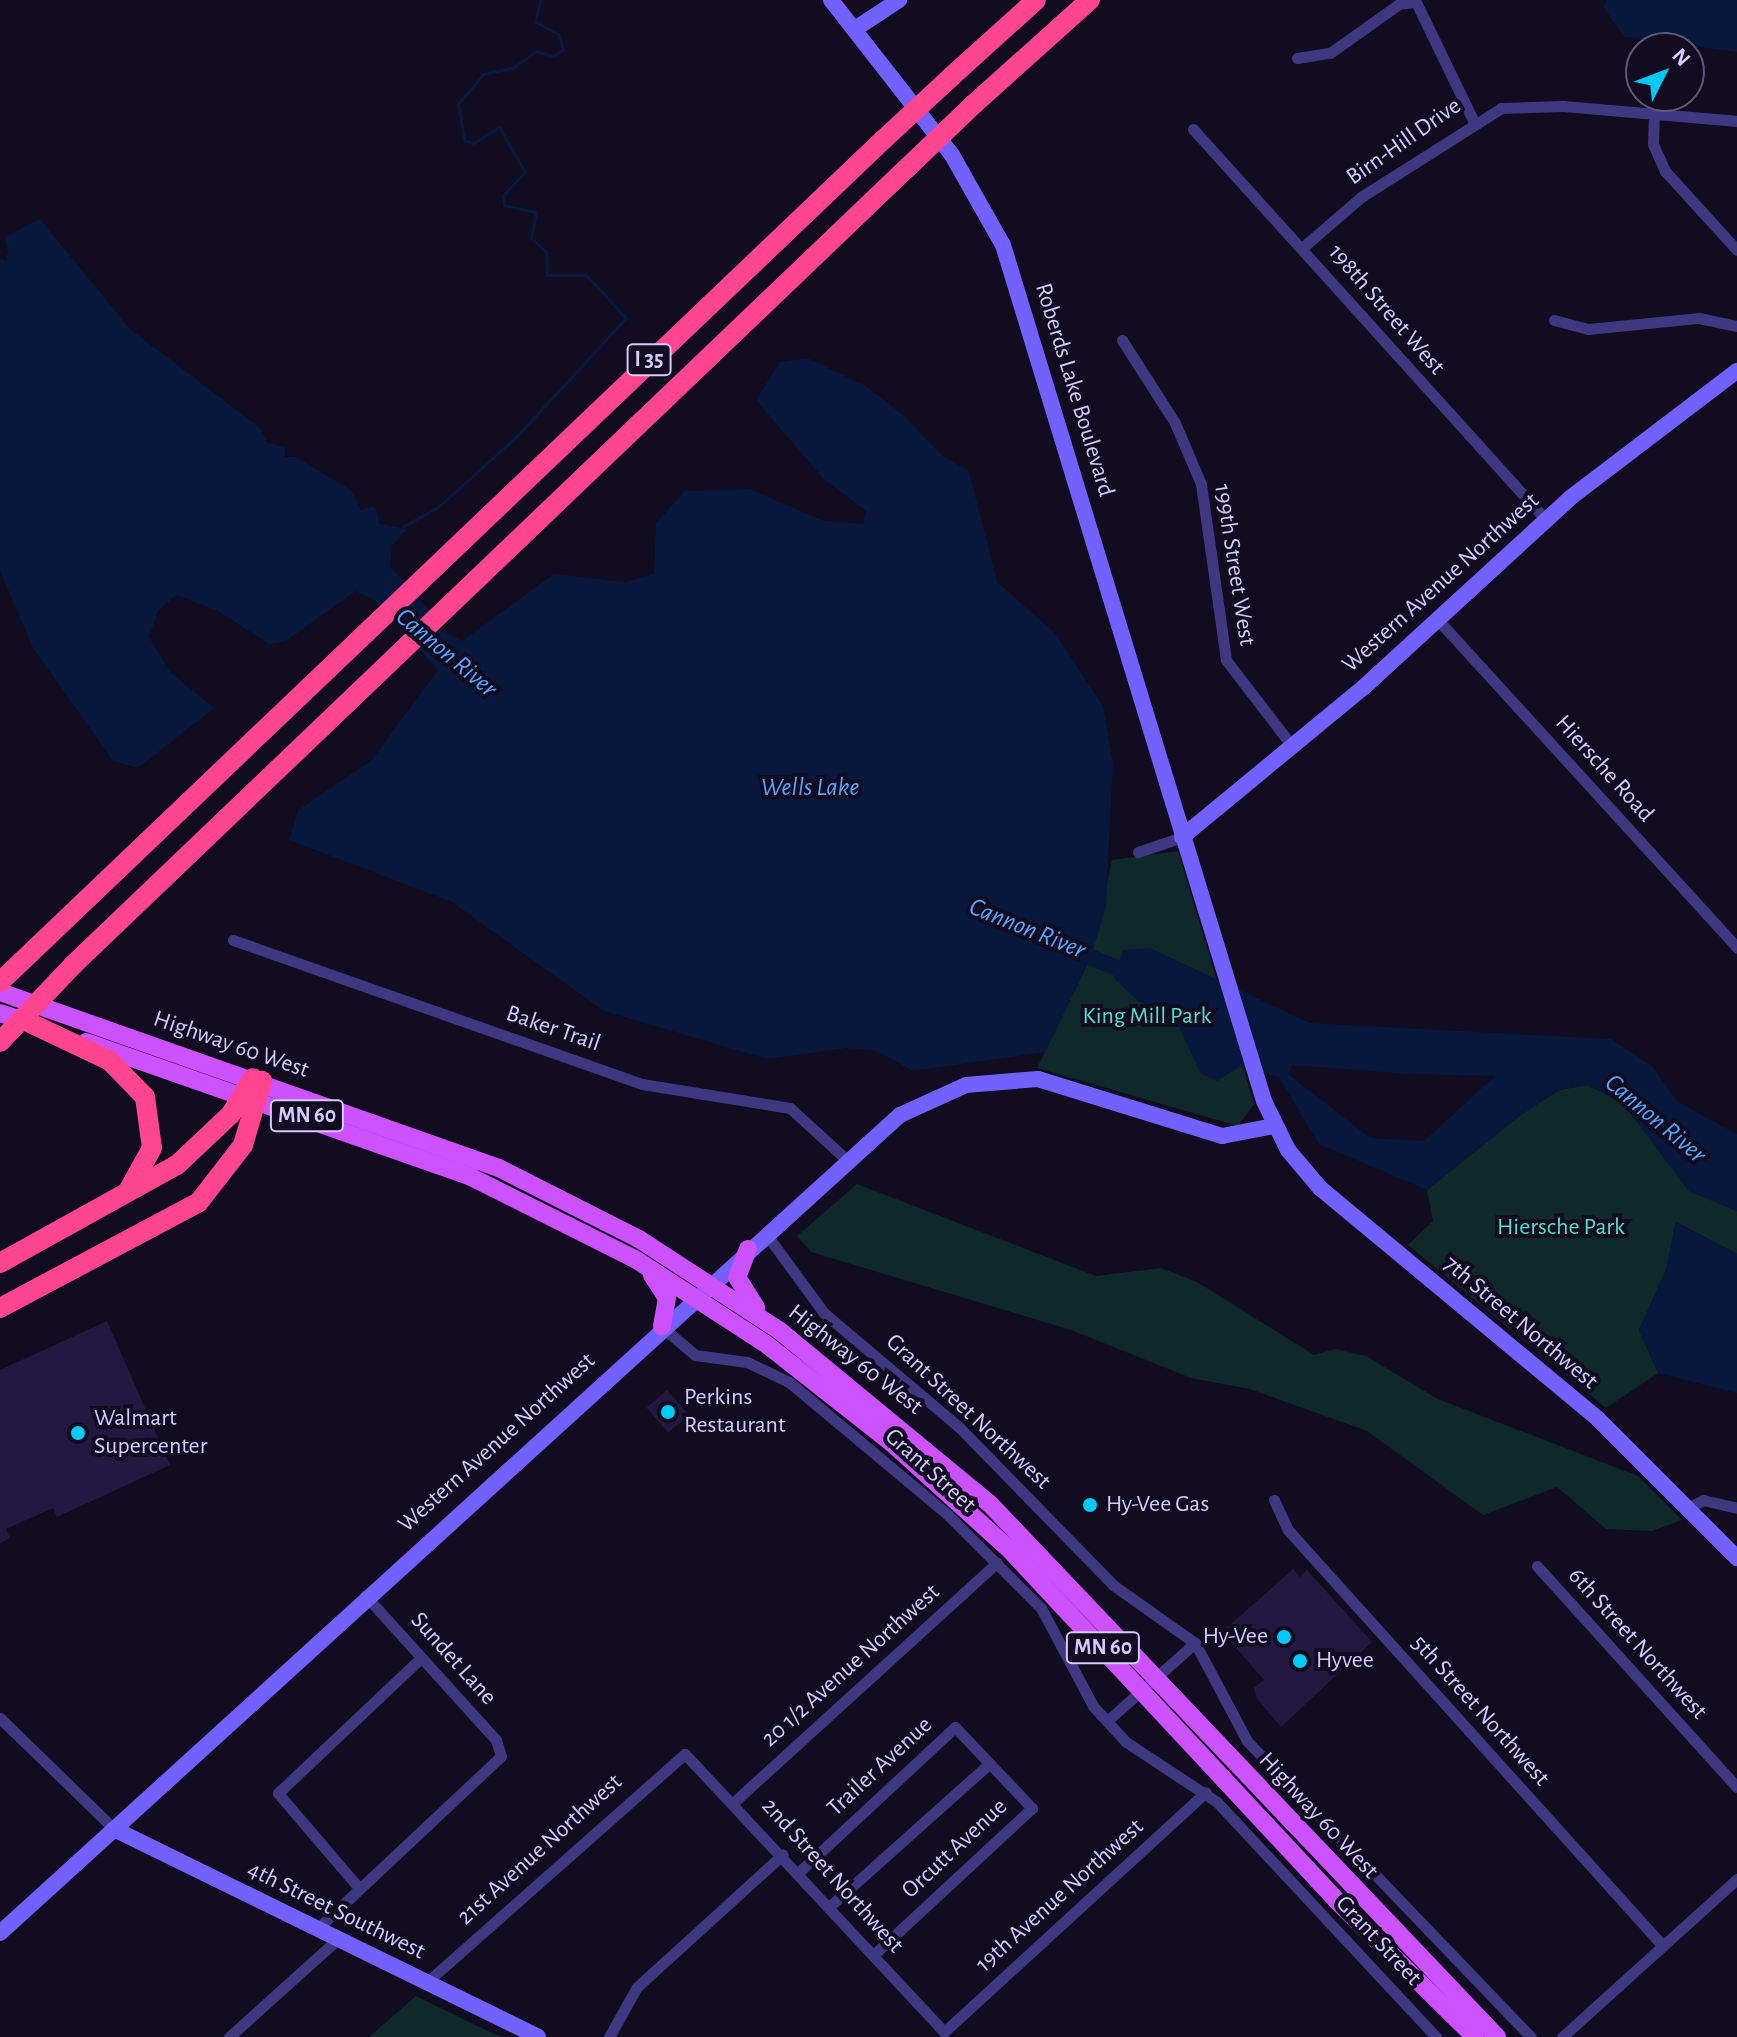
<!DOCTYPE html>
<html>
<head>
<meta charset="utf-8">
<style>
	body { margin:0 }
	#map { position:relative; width:1737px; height:2037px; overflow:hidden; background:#110c1f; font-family:"Alegreya Sans",sans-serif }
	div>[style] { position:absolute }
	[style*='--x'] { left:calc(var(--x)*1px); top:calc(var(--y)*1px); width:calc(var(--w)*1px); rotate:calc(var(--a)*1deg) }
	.green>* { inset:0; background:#0f2829 }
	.water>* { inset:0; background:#08173c }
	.stream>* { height:3px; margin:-1.5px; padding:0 1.5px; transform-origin:1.5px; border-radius:1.5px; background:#08173c }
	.river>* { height:16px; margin:-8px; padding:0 8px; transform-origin:8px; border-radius:8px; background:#08173c }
	.building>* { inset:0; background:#231840; transform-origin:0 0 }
	.street>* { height:11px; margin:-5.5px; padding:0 5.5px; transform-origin:5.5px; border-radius:5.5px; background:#3f377f }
	.secondary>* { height:16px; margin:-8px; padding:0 8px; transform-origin:8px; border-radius:8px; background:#7261ff }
	.primary>* { height:18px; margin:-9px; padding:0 9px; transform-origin:9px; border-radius:9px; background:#cc51ff }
	.highway>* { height:20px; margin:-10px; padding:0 10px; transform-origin:10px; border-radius:10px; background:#ff4590 }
	.highway-bridge>* { height:20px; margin:-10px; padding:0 10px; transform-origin:10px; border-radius:10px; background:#ff4590 }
	.dots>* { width:22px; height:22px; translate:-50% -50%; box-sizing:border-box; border:4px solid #110c1f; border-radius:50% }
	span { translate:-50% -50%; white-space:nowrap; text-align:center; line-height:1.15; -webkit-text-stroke:8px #110c1f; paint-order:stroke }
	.shield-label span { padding:2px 6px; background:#110c1f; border:2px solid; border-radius:6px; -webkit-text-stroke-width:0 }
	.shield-label { font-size:22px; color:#d4caff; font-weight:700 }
	.street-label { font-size:24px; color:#d4caff }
	.park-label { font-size:24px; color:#56dfc8 }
	.poi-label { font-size:24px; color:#d4caff }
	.left { translate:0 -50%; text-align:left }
	.right { translate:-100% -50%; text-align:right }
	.water-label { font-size:26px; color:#58a5ff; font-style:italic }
	.north { position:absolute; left:1625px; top:32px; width:80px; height:80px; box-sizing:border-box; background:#110c1f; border:2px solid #5f5879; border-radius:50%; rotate:48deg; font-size:22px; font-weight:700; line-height:32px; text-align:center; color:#d4caff }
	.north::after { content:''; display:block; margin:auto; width:28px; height:36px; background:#00caf5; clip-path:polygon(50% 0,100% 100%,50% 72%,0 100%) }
</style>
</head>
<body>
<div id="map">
	<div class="green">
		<i style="clip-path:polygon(1178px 851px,1254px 1104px,1238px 1126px,1037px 1068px,1091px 957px,1112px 860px)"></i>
		<i style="clip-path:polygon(1587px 1085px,1623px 1103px,1689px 1191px,1737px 1211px,1737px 1254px,1676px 1222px,1666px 1270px,1639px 1330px,1658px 1373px,1606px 1408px,1408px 1245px,1433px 1221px,1427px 1190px,1522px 1114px,1559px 1090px)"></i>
		<i style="clip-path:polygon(857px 1184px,1096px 1276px,1161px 1268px,1197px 1282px,1314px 1355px,1335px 1349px,1366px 1356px,1438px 1399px,1638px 1476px,1682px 1520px,1652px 1531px,1606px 1529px,1557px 1487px,1483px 1515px,1367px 1431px,1250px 1389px,1191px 1378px,1071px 1330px,811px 1252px,797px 1236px)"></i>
		<i style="clip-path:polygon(416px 1996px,488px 2031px,502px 2037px,369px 2037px)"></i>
	</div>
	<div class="water">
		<i style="clip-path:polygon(1606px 0,1737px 0,1737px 52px,1624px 37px,1604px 8px)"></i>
		<i style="clip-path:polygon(40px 219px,130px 329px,259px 427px,268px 443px,285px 447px,285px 457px,296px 457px,351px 490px,361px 510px,375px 506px,380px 524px,407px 529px,392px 546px,390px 566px,436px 618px,431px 624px,462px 641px,554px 574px,626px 582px,654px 574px,656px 523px,685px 491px,750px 489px,821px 520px,863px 524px,866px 511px,823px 478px,756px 400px,780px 362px,807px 358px,866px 386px,904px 416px,944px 457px,969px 471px,997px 582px,1055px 633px,1103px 706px,1113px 763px,1106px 906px,1091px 957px,1045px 1052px,913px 1071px,877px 1051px,847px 1048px,767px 1059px,604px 1011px,452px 902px,289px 840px,298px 810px,371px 761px,438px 670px,375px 600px,356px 591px,286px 641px,269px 644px,218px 611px,176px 595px,158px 611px,149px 637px,170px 672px,214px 708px,138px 768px,113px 761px,33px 648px,0 571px,0 258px,6px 261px,8px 252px,5px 237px)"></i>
		<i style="clip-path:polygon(evenodd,1150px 948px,1310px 1023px,1611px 1039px,1652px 1066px,1678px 1102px,1737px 1134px,1737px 1211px,1689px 1191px,1623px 1103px,1587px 1085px,1559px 1090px,1522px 1114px,1427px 1190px,1319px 1144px,1279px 1077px,1239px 1067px,1217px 1081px,1201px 1074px,1174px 1016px,1138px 1001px,1114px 978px,1123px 950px,1150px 948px,1292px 1065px,1409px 1074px,1495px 1076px,1424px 1141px,1370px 1138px,1288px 1074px,1292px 1065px)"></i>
		<i style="clip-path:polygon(1676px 1222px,1737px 1254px,1737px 1393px,1658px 1373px,1639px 1330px,1666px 1270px)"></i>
	</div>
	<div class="stream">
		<i style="--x:404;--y:526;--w:39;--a:-29"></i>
		<i style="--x:438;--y:507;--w:105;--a:-41.9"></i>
		<i style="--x:516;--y:437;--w:162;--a:-47.3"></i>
		<i style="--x:626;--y:318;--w:59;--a:-132.9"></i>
		<i style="--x:586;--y:275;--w:39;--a:180"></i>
		<i style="--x:547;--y:275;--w:23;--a:-92"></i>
		<i style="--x:546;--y:252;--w:21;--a:-137"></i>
		<i style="--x:531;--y:238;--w:26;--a:-79"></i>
		<i style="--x:536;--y:212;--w:33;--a:-168"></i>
		<i style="--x:504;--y:205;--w:10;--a:-96"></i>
		<i style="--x:503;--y:195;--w:32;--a:-46"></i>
		<i style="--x:525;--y:172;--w:52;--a:-120"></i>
		<i style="--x:499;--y:127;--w:31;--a:148"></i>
		<i style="--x:473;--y:143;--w:9;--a:-162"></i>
		<i style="--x:464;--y:140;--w:36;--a:-99"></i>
		<i style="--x:458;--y:104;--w:39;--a:-50"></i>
		<i style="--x:483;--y:74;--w:30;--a:-12"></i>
		<i style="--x:512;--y:68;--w:29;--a:-35"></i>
		<i style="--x:536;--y:51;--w:19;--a:16"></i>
		<i style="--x:554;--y:56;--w:11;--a:-38"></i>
		<i style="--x:563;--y:49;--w:16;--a:-108"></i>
		<i style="--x:558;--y:34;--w:26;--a:-152"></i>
		<i style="--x:535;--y:22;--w:23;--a:-77"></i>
	</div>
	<div class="river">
		<i style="--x:1071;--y:949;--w:73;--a:22.7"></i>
	</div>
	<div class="building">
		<i style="clip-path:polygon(107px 1321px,170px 1465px,57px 1517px,53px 1508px,6px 1529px,10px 1538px,0 1543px,0 1370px)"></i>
		<i style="left:667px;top:1390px;width:33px;height:27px;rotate:49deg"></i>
		<i style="clip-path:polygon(1293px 1569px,1300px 1577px,1307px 1570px,1372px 1642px,1281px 1727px,1257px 1699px,1254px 1688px,1264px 1680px,1222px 1632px)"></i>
	</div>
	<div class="street">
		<i style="--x:1415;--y:0;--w:133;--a:64.2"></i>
		<i style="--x:1297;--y:58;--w:33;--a:-9"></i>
		<i style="--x:1330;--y:53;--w:85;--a:-35.4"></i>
		<i style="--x:1399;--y:4;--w:15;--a:-8"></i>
		<i style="--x:1654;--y:114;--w:30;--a:92"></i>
		<i style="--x:1653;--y:144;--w:30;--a:66"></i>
		<i style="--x:1665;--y:171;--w:107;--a:47.7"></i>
		<i style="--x:1193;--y:129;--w:527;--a:47.92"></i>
		<i style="--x:1302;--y:248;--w:78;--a:-40.8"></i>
		<i style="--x:1361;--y:197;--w:166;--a:-32.4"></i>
		<i style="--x:1501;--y:108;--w:62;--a:-1.8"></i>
		<i style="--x:1563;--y:106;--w:175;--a:4.9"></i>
		<i style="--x:1554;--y:320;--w:35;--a:15"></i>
		<i style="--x:1588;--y:329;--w:112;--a:-5.7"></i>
		<i style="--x:1699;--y:318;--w:39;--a:12"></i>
		<i style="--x:1122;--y:340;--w:98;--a:57.4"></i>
		<i style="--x:1175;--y:423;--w:66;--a:66.9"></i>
		<i style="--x:1201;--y:484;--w:178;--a:81.9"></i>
		<i style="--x:1226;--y:660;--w:108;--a:52.5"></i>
		<i style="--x:1438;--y:620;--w:444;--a:47.6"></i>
		<i style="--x:1138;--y:852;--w:46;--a:-18.8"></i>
		<i style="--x:233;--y:940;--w:434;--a:19.4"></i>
		<i style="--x:642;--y:1084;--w:150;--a:9.2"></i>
		<i style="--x:790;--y:1108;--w:77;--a:42.4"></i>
		<i style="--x:766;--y:1234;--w:98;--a:53.7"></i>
		<i style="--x:824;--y:1313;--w:177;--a:40.2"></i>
		<i style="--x:959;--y:1427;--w:221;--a:45.7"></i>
		<i style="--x:1113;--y:1585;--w:100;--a:35.3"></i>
		<i style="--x:1195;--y:1643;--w:111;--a:62"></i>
		<i style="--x:1247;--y:1741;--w:410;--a:46.2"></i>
		<i style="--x:662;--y:1327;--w:43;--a:40.3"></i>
		<i style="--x:695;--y:1355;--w:52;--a:7.7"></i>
		<i style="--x:747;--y:1362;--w:47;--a:25.5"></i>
		<i style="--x:789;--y:1382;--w:207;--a:39.9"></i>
		<i style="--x:948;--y:1515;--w:132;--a:45"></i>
		<i style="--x:1041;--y:1608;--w:111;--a:62"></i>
		<i style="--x:1093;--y:1706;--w:49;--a:47.5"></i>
		<i style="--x:1126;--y:1742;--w:109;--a:33.4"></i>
		<i style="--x:1217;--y:1802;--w:321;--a:47"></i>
		<i style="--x:1274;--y:1500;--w:33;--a:65"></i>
		<i style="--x:1288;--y:1530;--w:560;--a:47.97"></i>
		<i style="--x:1688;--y:1508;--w:17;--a:-28"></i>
		<i style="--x:1703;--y:1500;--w:35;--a:13"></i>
		<i style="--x:1537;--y:1566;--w:298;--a:47.9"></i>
		<i style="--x:0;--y:1718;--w:159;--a:44.2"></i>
		<i style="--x:1107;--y:1721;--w:118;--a:-41.6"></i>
		<i style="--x:735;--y:1801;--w:354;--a:-42.3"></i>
		<i style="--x:799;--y:1872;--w:213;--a:-42.9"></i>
		<i style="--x:955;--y:1727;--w:112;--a:46.5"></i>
		<i style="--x:1032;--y:1808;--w:217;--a:137.2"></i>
		<i style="--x:359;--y:1888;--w:125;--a:-130.5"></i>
		<i style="--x:278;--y:1793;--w:197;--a:-43.4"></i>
		<i style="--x:830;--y:1906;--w:213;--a:-41.8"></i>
		<i style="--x:318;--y:1928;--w:251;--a:-43.2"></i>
		<i style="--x:501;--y:1756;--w:17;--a:-107"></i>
		<i style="--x:496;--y:1740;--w:195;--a:-132.1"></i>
		<i style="--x:427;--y:1982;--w:344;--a:-41.5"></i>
		<i style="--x:685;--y:1754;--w:380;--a:47"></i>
		<i style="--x:944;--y:2032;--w:355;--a:-42.5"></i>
		<i style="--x:229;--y:2037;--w:147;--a:-42"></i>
		<i style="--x:609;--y:2037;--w:57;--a:-60.8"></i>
		<i style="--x:637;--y:1987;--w:197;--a:-42.3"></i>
		<i style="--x:1562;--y:2037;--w:236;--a:-42.1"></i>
	</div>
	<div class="secondary">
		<i style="--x:831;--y:0;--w:197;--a:52"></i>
		<i style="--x:952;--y:155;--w:103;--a:60.5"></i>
		<i style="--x:1003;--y:245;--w:895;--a:73.04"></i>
		<i style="--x:1264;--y:1101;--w:55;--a:63.9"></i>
		<i style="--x:1288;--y:1150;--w:50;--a:49.9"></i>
		<i style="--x:1320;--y:1188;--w:361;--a:39.7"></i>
		<i style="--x:1598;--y:1419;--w:197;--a:45"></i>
		<i style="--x:855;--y:29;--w:53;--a:-33.4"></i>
		<i style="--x:1182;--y:837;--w:236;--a:-39.5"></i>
		<i style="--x:1364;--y:687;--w:280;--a:-42.5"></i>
		<i style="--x:1570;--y:498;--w:210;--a:-37.3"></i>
		<i style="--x:114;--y:1829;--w:472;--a:26.1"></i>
		<i style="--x:0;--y:1933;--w:1216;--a:-42.27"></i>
		<i style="--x:900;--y:1115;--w:72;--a:-24.4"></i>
		<i style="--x:966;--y:1085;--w:72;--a:-4.8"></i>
		<i style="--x:1038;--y:1079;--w:193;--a:17.2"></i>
		<i style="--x:1222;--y:1136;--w:53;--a:-10.9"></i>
	</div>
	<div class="primary">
		<i style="--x:0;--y:992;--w:529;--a:19.43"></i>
		<i style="--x:499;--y:1168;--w:157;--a:26.9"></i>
		<i style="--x:639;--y:1239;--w:168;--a:33.1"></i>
		<i style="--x:780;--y:1331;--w:272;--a:39.5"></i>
		<i style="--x:990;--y:1504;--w:736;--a:46.43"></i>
		<i style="--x:0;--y:1013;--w:33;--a:18"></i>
		<i style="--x:86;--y:1042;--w:408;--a:19.3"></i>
		<i style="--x:471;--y:1177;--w:183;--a:26.6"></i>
		<i style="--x:635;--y:1259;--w:156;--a:33"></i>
		<i style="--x:766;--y:1344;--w:160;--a:38.2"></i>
		<i style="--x:892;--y:1443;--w:159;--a:42.2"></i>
		<i style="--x:1010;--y:1550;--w:478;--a:47"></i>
		<i style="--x:1336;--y:1900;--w:195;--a:44.6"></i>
		<i style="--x:748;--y:1249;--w:30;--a:111"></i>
		<i style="--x:737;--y:1277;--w:36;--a:58"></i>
		<i style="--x:652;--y:1275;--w:27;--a:57"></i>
		<i style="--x:667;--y:1298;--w:29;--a:100"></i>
	</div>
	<div class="highway">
		<i style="--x:952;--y:76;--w:113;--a:-42.1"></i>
		<i style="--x:974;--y:104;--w:156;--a:-41.9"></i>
		<i style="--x:73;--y:965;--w:1152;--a:-43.7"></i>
		<i style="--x:0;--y:982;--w:1220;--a:-43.64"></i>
		<i style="--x:28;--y:1022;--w:91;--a:25.4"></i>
		<i style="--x:110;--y:1061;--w:50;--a:45.8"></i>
		<i style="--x:145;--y:1097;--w:51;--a:82.2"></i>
		<i style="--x:152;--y:1148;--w:49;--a:119.2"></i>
		<i style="--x:0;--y:1263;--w:202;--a:-29"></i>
		<i style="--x:177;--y:1165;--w:74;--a:-43.4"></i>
		<i style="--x:231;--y:1114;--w:42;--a:-58.6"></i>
		<i style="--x:0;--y:1308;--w:225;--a:-28"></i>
		<i style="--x:199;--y:1202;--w:72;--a:-52.3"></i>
		<i style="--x:243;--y:1145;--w:67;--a:-73.5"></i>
	</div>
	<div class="highway-bridge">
		<i style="--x:883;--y:140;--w:94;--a:-42.8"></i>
		<i style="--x:906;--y:169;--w:94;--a:-43.7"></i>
		<i style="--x:0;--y:1042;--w:106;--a:-46.5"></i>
	</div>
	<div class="dots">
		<i style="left:668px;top:1412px;background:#00caf5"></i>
		<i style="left:78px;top:1433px;background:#00caf5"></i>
		<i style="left:1090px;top:1505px;background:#00caf5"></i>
		<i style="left:1284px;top:1637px;background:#00caf5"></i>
		<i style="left:1300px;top:1661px;background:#00caf5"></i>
	</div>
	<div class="shield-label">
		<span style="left:649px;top:360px">I 35</span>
		<span style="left:307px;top:1116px">MN 60</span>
		<span style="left:1103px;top:1648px">MN 60</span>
	</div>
	<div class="street-label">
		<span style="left:1404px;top:142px;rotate:-35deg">Birn-Hill Drive</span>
		<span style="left:1386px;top:310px;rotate:49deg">198th Street West</span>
		<span style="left:1074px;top:390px;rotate:73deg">Roberds Lake Boulevard</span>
		<span style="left:1234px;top:565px;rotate:81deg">199th Street West</span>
		<span style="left:1441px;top:583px;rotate:-42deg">Western Avenue Northwest</span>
		<span style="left:1604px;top:769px;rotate:48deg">Hiersche Road</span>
		<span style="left:553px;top:1029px;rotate:19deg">Baker Trail</span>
		<span style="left:231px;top:1045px;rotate:19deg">Highway 60 West</span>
		<span style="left:1520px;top:1323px;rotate:40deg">7th Street Northwest</span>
		<span style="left:855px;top:1360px;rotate:38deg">Highway 60 West</span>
		<span style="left:968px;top:1412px;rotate:43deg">Grant Street Northwest</span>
		<span style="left:497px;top:1443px;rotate:-42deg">Western Avenue Northwest</span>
		<span style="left:930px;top:1471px;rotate:42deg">Grant Street</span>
		<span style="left:1637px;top:1644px;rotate:48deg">6th Street Northwest</span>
		<span style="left:453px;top:1659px;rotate:48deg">Sundet Lane</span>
		<span style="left:851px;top:1666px;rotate:-42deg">20 1/2 Avenue Northwest</span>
		<span style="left:1480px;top:1711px;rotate:48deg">5th Street Northwest</span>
		<span style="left:880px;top:1767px;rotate:-43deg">Trailer Avenue</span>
		<span style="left:1318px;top:1816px;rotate:47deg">Highway 60 West</span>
		<span style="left:955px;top:1849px;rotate:-43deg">Orcutt Avenue</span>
		<span style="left:540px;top:1850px;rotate:-42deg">21st Avenue Northwest</span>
		<span style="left:832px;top:1876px;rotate:48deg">2nd Street Northwest</span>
		<span style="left:1060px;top:1896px;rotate:-42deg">19th Avenue Northwest</span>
		<span style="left:336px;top:1911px;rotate:26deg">4th Street Southwest</span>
		<span style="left:1378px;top:1941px;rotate:47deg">Grant Street</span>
	</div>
	<div class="park-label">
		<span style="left:1147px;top:1017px">King Mill Park</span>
		<span style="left:1561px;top:1228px">Hiersche Park</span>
	</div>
	<div class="poi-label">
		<span class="left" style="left:684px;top:1412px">Perkins<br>Restaurant</span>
		<span class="left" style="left:94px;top:1433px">Walmart<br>Supercenter</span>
		<span class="left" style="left:1106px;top:1505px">Hy-Vee Gas</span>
		<span class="right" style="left:1268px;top:1637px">Hy-Vee</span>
		<span class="left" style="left:1316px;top:1661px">Hyvee</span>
	</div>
	<div class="water-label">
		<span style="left:446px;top:653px;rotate:40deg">Cannon River</span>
		<span style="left:810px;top:788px">Wells Lake</span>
		<span style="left:1027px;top:929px;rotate:22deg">Cannon River</span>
		<span style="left:1655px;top:1119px;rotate:40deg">Cannon River</span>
	</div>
	<div class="north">N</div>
</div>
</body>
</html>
